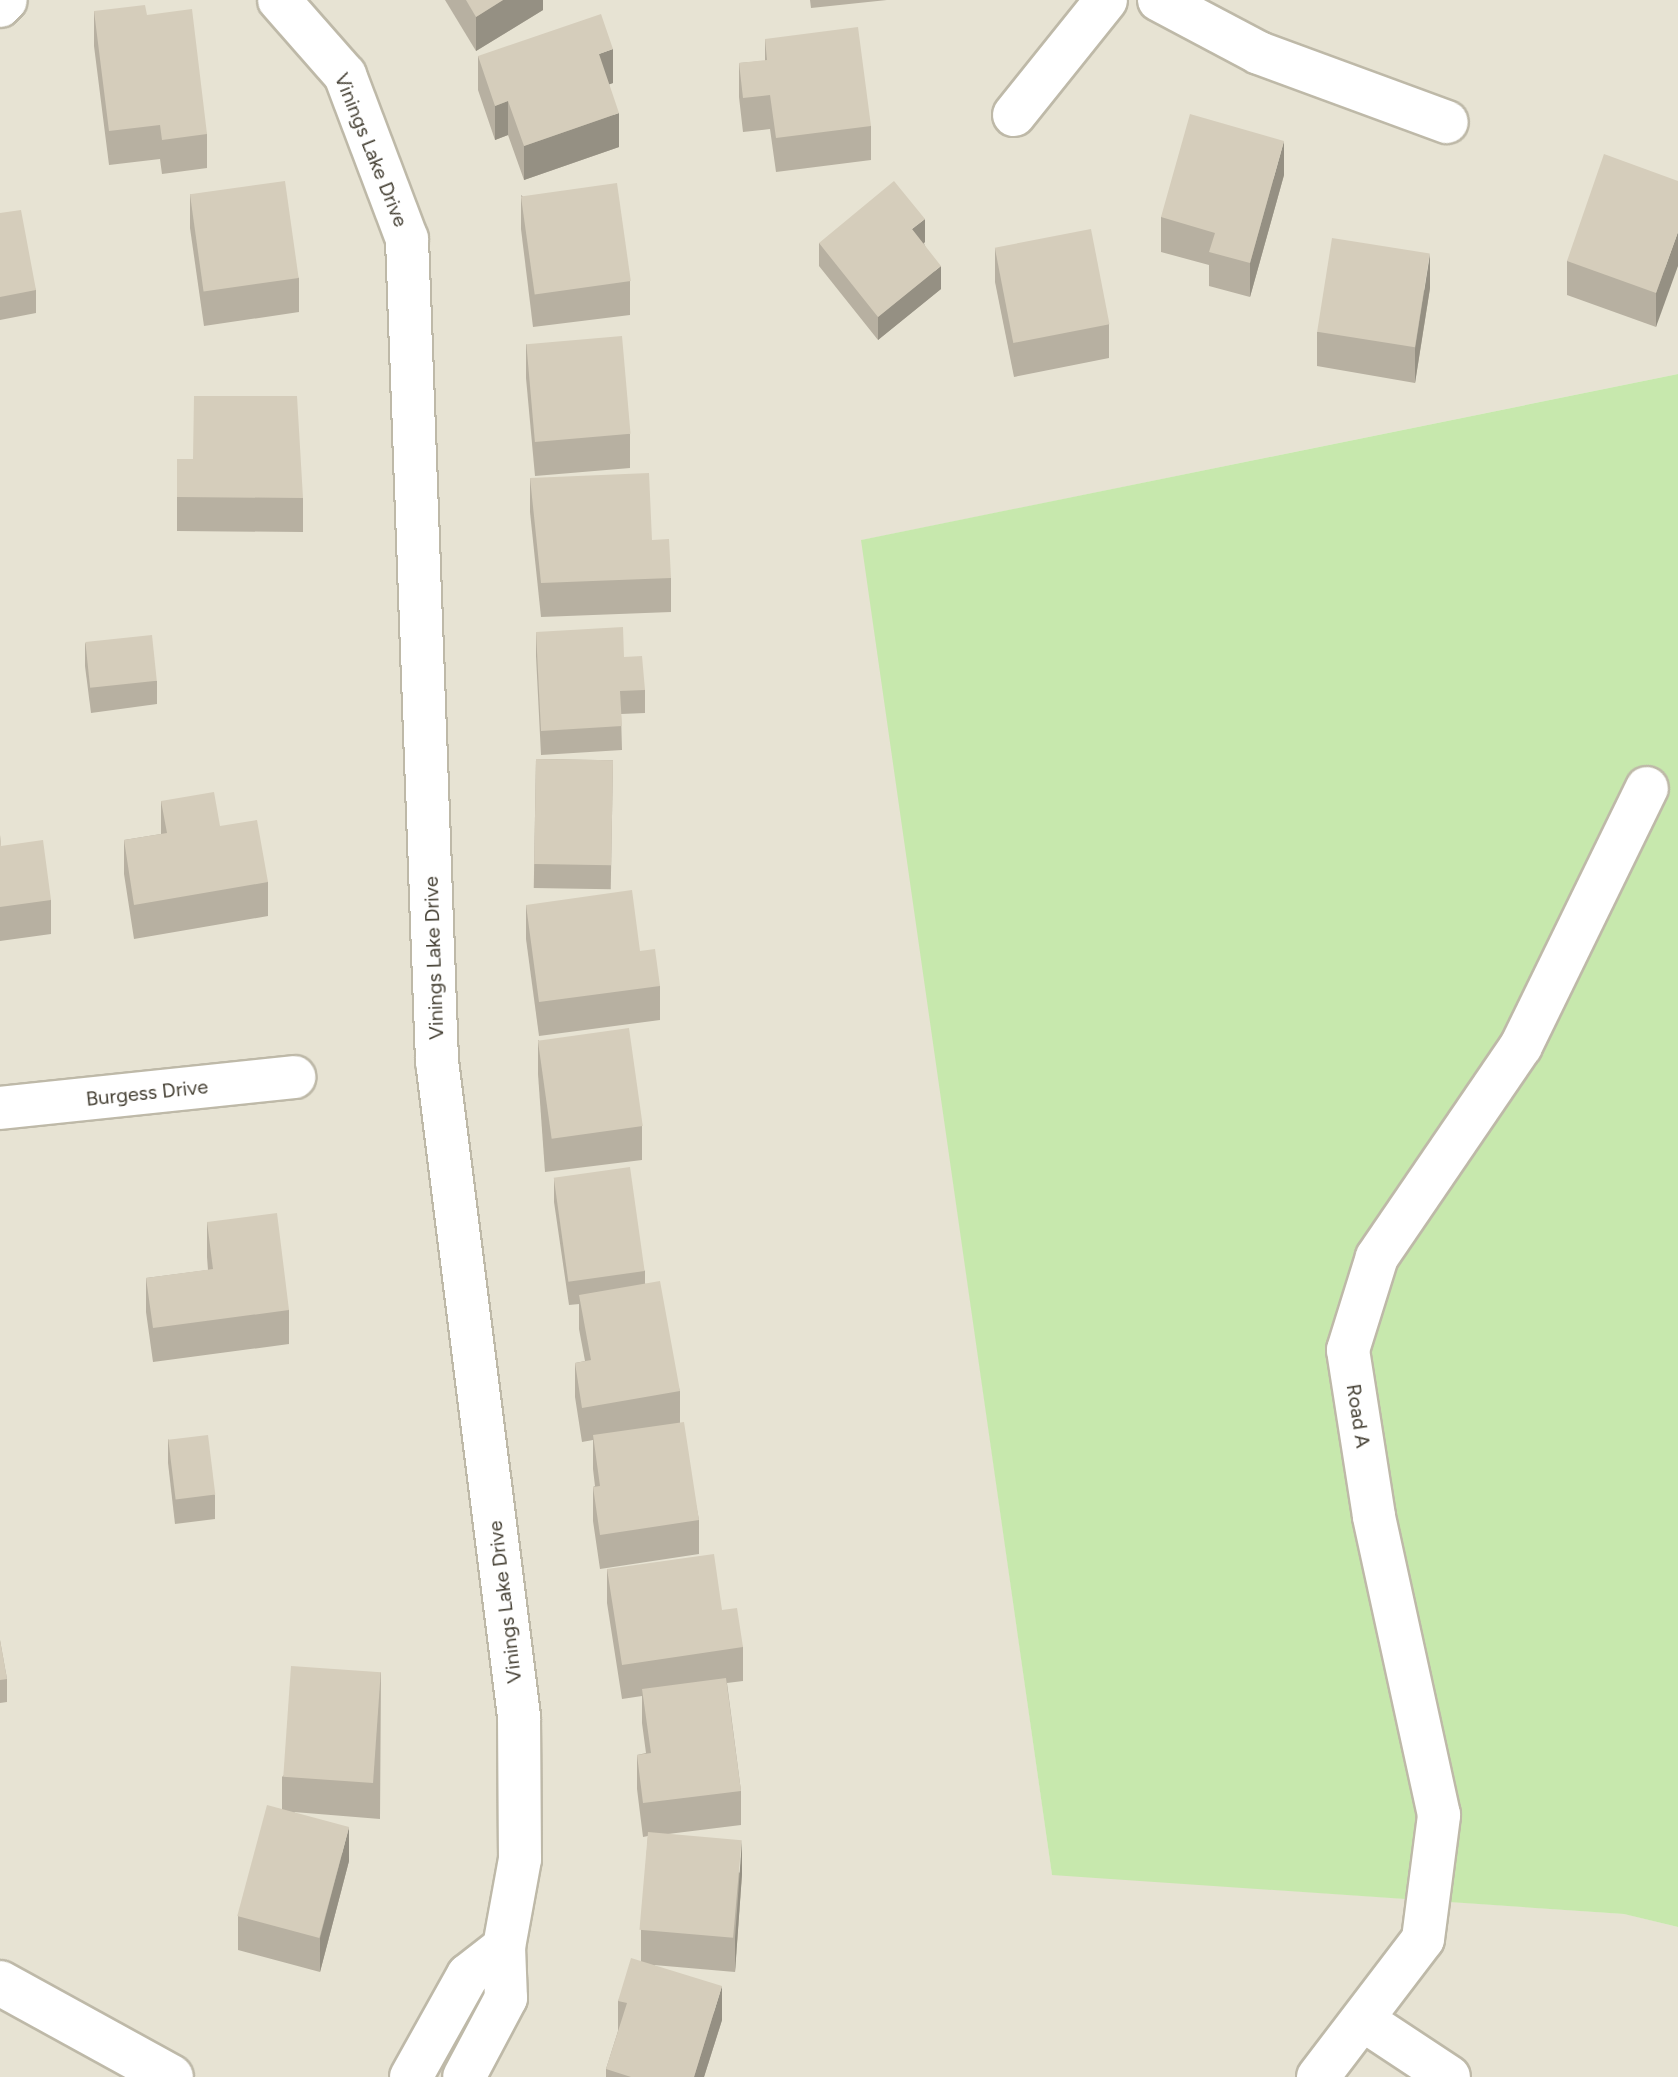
<!DOCTYPE html>
<html>
<head>
<meta charset="utf-8">
<style>
	body { margin:0 }
	#map { position:relative; width:1678px; height:2077px; overflow:hidden; background:#f3f0e5; font-family:Figtree,sans-serif }
	div>[style] { position:absolute }
	[style*='--x'] { left:calc(var(--x)*1px); top:calc(var(--y)*1px); width:calc(var(--w)*1px); rotate:calc(var(--a)*1deg) }
	.residential>* { inset:0; background:#e7e3d3 }
	.green>* { inset:0; background:#c7e8ad }
	.roads { filter:drop-shadow(2px 0 #beb9a8) drop-shadow(-2px 0 #beb9a8) drop-shadow(0 2px #beb9a8) drop-shadow(0 -2px #beb9a8) }
	.minor>* { height:42px; margin:-21px; padding:0 21px; transform-origin:21px; border-radius:21px; background:#fff }
	.tertiary>* { height:44px; margin:-22px; padding:0 22px; transform-origin:22px; border-radius:22px; background:#fff }
	.wall>* { inset:0; background:#b7b0a1; transform-origin:0 0 }
	.shaded-wall>* { inset:0; background:#959083 }
	.building>* { inset:0; background:#d5cdbb; transform-origin:0 0 }
	span { translate:-50% -50%; white-space:nowrap; text-align:center; line-height:1.15; -webkit-text-stroke:6px #fff; paint-order:stroke }
	.street-label { font-size:20px; color:#464135 }
</style>
</head>
<body>
<div id="map">
	<div class="residential">
		<i style="clip-path:polygon(0 0,1678px 0,1678px 374px,862px 540px,1052px 1874px,1625px 1914px,1678px 1927px,1678px 2077px,0 2077px)"></i>
	</div>
	<div class="green">
		<i style="clip-path:polygon(1678px 374px,1678px 1927px,1624px 1914px,1052px 1875px,861px 540px)"></i>
	</div>
	<div class="roads">
		<div class="minor">
			<i style="--x:279;--y:0;--w:100;--a:48.7"></i>
			<i style="--x:345;--y:75;--w:175;--a:69.3"></i>
			<i style="--x:407;--y:239;--w:823;--a:87.91"></i>
			<i style="--x:437;--y:1061;--w:661;--a:82.87"></i>
			<i style="--x:519;--y:1717;--w:142;--a:89.6"></i>
			<i style="--x:520;--y:1859;--w:89;--a:100.3"></i>
			<i style="--x:504;--y:1947;--w:51;--a:87.8"></i>
			<i style="--x:506;--y:1998;--w:89;--a:118"></i>
			<i style="--x:1159;--y:0;--w:113;--a:27.9"></i>
			<i style="--x:1259;--y:53;--w:200;--a:20.2"></i>
			<i style="--x:0;--y:6;--w:8;--a:-45"></i>
			<i style="--x:1014;--y:115;--w:147;--a:-51.3"></i>
			<i style="--x:0;--y:1108;--w:296;--a:-6"></i>
			<i style="--x:1363;--y:2020;--w:103;--a:33.5"></i>
			<i style="--x:411;--y:2077;--w:117;--a:-60.8"></i>
			<i style="--x:468;--y:1975;--w:46;--a:-37.9"></i>
			<i style="--x:1318;--y:2077;--w:173;--a:-52.7"></i>
			<i style="--x:1423;--y:1939;--w:125;--a:-82.6"></i>
			<i style="--x:1439;--y:1815;--w:306;--a:-102.3"></i>
			<i style="--x:1374;--y:1516;--w:168;--a:-98.9"></i>
			<i style="--x:1348;--y:1350;--w:97;--a:-72.7"></i>
			<i style="--x:1377;--y:1257;--w:255;--a:-55.7"></i>
			<i style="--x:1521;--y:1046;--w:287;--a:-64"></i>
		</div>
		<div class="tertiary">
			<i style="--x:0;--y:1983;--w:195;--a:28.8"></i>
		</div>
	</div>
	<div class="wall">
		<i style="clip-path:polygon(445px 0,543px 0,543px 10px,476px 51px)"></i>
		<i style="clip-path:polygon(810px 0,887px 0,811px 8px)"></i>
		<i style="clip-path:polygon(94px 11px,147px 15px,207px 134px,207px 168px,162px 174px,160px 159px,109px 165px,94px 46px)"></i>
		<i style="clip-path:polygon(765px 39px,871px 126px,871px 160px,776px 172px,770px 129px,743px 132px,739px 97px,739px 63px,765px 61px)"></i>
		<i style="clip-path:polygon(478px 56px,613px 83px,609px 84px,619px 147px,524px 180px,508px 135px,495px 140px,478px 90px)"></i>
		<i style="clip-path:polygon(1284px 175px,1250px 297px,1209px 286px,1209px 265px,1161px 252px,1161px 217px)"></i>
		<i style="clip-path:polygon(1678px 181px,1656px 327px,1567px 295px,1567px 261px)"></i>
		<i style="clip-path:polygon(190px 194px,299px 278px,299px 312px,204px 326px,190px 228px)"></i>
		<i style="clip-path:polygon(521px 195px,630px 281px,630px 315px,533px 327px,521px 229px)"></i>
		<i style="clip-path:polygon(0 213px,36px 290px,36px 313px,0 320px)"></i>
		<i style="clip-path:polygon(925px 242px,924px 243px,941px 289px,878px 340px,819px 266px,819px 243px)"></i>
		<i style="clip-path:polygon(995px 248px,1109px 324px,1109px 358px,1014px 377px,995px 282px)"></i>
		<i style="clip-path:polygon(1430px 288px,1415px 383px,1317px 366px,1317px 332px)"></i>
		<i style="clip-path:polygon(526px 344px,630px 434px,630px 468px,535px 476px,526px 378px)"></i>
		<i style="clip-path:polygon(177px 459px,303px 498px,303px 532px,177px 531px)"></i>
		<i style="clip-path:polygon(530px 478px,652px 540px,671px 578px,671px 612px,541px 617px,530px 512px)"></i>
		<i style="clip-path:polygon(536px 632px,624px 657px,645px 690px,645px 713px,621px 714px,622px 750px,541px 755px,536px 656px)"></i>
		<i style="clip-path:polygon(85px 643px,157px 681px,157px 704px,91px 713px,85px 666px)"></i>
		<i style="left:536px;top:759px;width:77px;height:129px;rotate:1deg"></i>
		<i style="clip-path:polygon(161px 801px,220px 826px,268px 882px,268px 916px,134px 939px,124px 874px,124px 840px,161px 834px)"></i>
		<i style="clip-path:polygon(0 835px,1px 846px,51px 900px,51px 934px,0 941px)"></i>
		<i style="clip-path:polygon(526px 905px,660px 986px,660px 1020px,539px 1036px,526px 939px)"></i>
		<i style="clip-path:polygon(538px 1040px,642px 1126px,642px 1160px,545px 1172px,538px 1074px)"></i>
		<i style="clip-path:polygon(554px 1178px,645px 1271px,645px 1283px,680px 1391px,680px 1423px,699px 1520px,699px 1554px,600px 1569px,593px 1521px,593px 1487px,595px 1486px,593px 1469px,593px 1440px,582px 1442px,575px 1397px,575px 1363px,585px 1361px,579px 1329px,579px 1304px,569px 1305px,554px 1202px)"></i>
		<i style="clip-path:polygon(207px 1222px,289px 1310px,289px 1344px,153px 1362px,146px 1312px,146px 1278px,208px 1270px,207px 1257px)"></i>
		<i style="clip-path:polygon(168px 1439px,215px 1495px,215px 1519px,175px 1524px,168px 1463px)"></i>
		<i style="clip-path:polygon(607px 1569px,722px 1610px,743px 1647px,743px 1681px,727px 1683px,741px 1791px,741px 1825px,668px 1834px,742px 1874px,735px 1972px,654px 1965px,722px 2020px,704px 2077px,606px 2077px,606px 2069px,618px 2031px,618px 2001px,641px 1961px,641px 1930px,648px 1836px,643px 1837px,637px 1789px,637px 1755px,646px 1753px,642px 1723px,642px 1696px,622px 1699px,607px 1603px)"></i>
		<i style="clip-path:polygon(0 1640px,7px 1679px,7px 1702px,0 1703px)"></i>
		<i style="clip-path:polygon(381px 1672px,380px 1819px,294px 1812px,349px 1861px,320px 1972px,238px 1950px,238px 1916px,282px 1809px,282px 1777px)"></i>
	</div>
	<div class="shaded-wall">
		<i style="clip-path:polygon(503px 0,543px 0,543px 10px,476px 51px,476px 17px)"></i>
		<i style="clip-path:polygon(613px 49px,613px 83px,599px 88px,599px 54px)"></i>
		<i style="clip-path:polygon(508px 101px,508px 135px,495px 140px,495px 106px)"></i>
		<i style="clip-path:polygon(619px 113px,619px 147px,524px 180px,524px 146px)"></i>
		<i style="clip-path:polygon(1284px 141px,1284px 175px,1250px 297px,1250px 263px)"></i>
		<i style="clip-path:polygon(925px 219px,925px 242px,912px 252px,912px 229px)"></i>
		<i style="clip-path:polygon(1678px 232px,1678px 266px,1656px 327px,1656px 293px)"></i>
		<i style="clip-path:polygon(1430px 254px,1430px 288px,1415px 383px,1415px 349px)"></i>
		<i style="clip-path:polygon(941px 266px,941px 289px,878px 340px,878px 317px)"></i>
		<i style="clip-path:polygon(349px 1827px,349px 1861px,320px 1972px,320px 1938px)"></i>
		<i style="clip-path:polygon(742px 1840px,742px 1874px,735px 1972px,735px 1938px)"></i>
		<i style="clip-path:polygon(722px 1986px,722px 2020px,704px 2077px,694px 2077px)"></i>
	</div>
	<div class="building">
		<i style="clip-path:polygon(466px 0,503px 0,476px 17px)"></i>
		<i style="clip-path:polygon(145px 5px,147px 15px,192px 9px,207px 134px,162px 140px,160px 125px,109px 131px,94px 11px)"></i>
		<i style="clip-path:polygon(601px 14px,613px 49px,599px 54px,619px 113px,524px 146px,508px 101px,495px 106px,478px 56px)"></i>
		<i style="clip-path:polygon(858px 27px,871px 126px,776px 138px,770px 95px,743px 98px,739px 63px,767px 60px,765px 39px)"></i>
		<i style="clip-path:polygon(1190px 114px,1284px 141px,1250px 263px,1209px 252px,1215px 233px,1161px 217px)"></i>
		<i style="clip-path:polygon(1604px 154px,1678px 181px,1678px 232px,1656px 293px,1567px 261px)"></i>
		<i style="left:285px;top:181px;width:98px;height:96px;rotate:82deg"></i>
		<i style="clip-path:polygon(894px 181px,925px 219px,912px 229px,941px 266px,878px 317px,819px 243px)"></i>
		<i style="left:617px;top:183px;width:99px;height:97px;rotate:82deg"></i>
		<i style="clip-path:polygon(21px 210px,36px 290px,0 297px,0 213px)"></i>
		<i style="left:1091px;top:229px;width:97px;height:98px;rotate:79deg"></i>
		<i style="left:1332px;top:238px;width:99px;height:95px;rotate:9deg"></i>
		<i style="left:622px;top:336px;width:98px;height:96px;rotate:85deg"></i>
		<i style="clip-path:polygon(194px 396px,297px 396px,303px 498px,177px 497px,177px 459px,193px 459px)"></i>
		<i style="clip-path:polygon(649px 473px,652px 540px,669px 539px,671px 578px,541px 583px,530px 478px)"></i>
		<i style="clip-path:polygon(623px 627px,624px 657px,642px 656px,645px 690px,620px 691px,622px 726px,541px 731px,536px 632px)"></i>
		<i style="left:152px;top:635px;width:46px;height:67px;rotate:84deg"></i>
		<i style="left:536px;top:759px;width:77px;height:105px;rotate:1deg"></i>
		<i style="clip-path:polygon(214px 792px,220px 826px,257px 820px,268px 882px,134px 905px,124px 840px,167px 833px,161px 801px)"></i>
		<i style="clip-path:polygon(0 835px,1px 846px,43px 840px,51px 900px,0 907px)"></i>
		<i style="clip-path:polygon(632px 890px,640px 951px,655px 949px,660px 986px,539px 1002px,526px 905px)"></i>
		<i style="left:629px;top:1028px;width:99px;height:92px;rotate:82deg"></i>
		<i style="left:630px;top:1167px;width:105px;height:77px;rotate:82deg"></i>
		<i style="clip-path:polygon(277px 1213px,289px 1310px,153px 1328px,146px 1278px,213px 1269px,207px 1222px)"></i>
		<i style="clip-path:polygon(660px 1281px,680px 1391px,582px 1408px,575px 1363px,591px 1360px,579px 1295px)"></i>
		<i style="clip-path:polygon(684px 1422px,699px 1520px,600px 1535px,593px 1487px,600px 1486px,593px 1435px)"></i>
		<i style="left:208px;top:1435px;width:60px;height:40px;rotate:83deg"></i>
		<i style="clip-path:polygon(714px 1554px,722px 1610px,737px 1608px,743px 1647px,622px 1665px,607px 1569px)"></i>
		<i style="clip-path:polygon(0 1640px,7px 1679px,0 1680px)"></i>
		<i style="left:291px;top:1666px;width:90px;height:111px;rotate:4deg"></i>
		<i style="clip-path:polygon(726px 1678px,741px 1791px,643px 1803px,637px 1755px,651px 1753px,642px 1689px)"></i>
		<i style="left:267px;top:1805px;width:85px;height:115px;rotate:15deg"></i>
		<i style="left:648px;top:1832px;width:94px;height:98px;rotate:5deg"></i>
		<i style="clip-path:polygon(631px 1958px,722px 1986px,694px 2077px,631px 2077px,606px 2069px,627px 2003px,618px 2001px)"></i>
	</div>
	<div class="street-label">
		<span style="left:371px;top:150px;rotate:68deg">Vinings Lake Drive</span>
		<span style="left:434px;top:958px;rotate:-92deg">Vinings Lake Drive</span>
		<span style="left:147px;top:1093px;rotate:-6deg">Burgess Drive</span>
		<span style="left:1358px;top:1416px;rotate:81deg">Road A</span>
		<span style="left:505px;top:1602px;rotate:-97deg">Vinings Lake Drive</span>
	</div>
</div>
</body>
</html>
